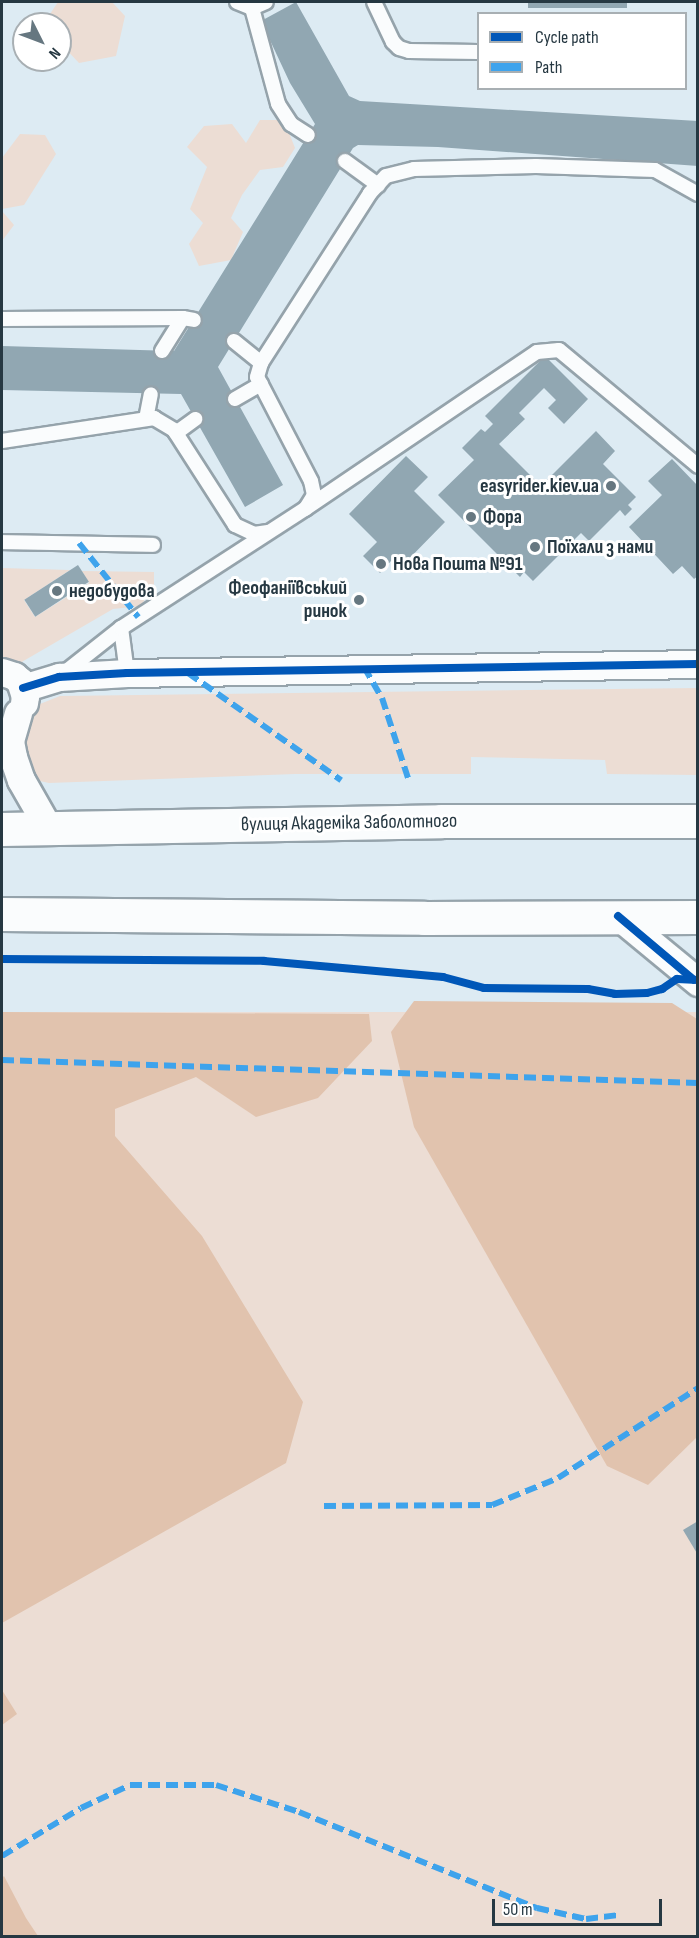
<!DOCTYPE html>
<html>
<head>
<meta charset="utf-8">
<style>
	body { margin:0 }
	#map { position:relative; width:699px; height:1938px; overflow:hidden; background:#ddebf3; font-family:"Sofia Sans Condensed",sans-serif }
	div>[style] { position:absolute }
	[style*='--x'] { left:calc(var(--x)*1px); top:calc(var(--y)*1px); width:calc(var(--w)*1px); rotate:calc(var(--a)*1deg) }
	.green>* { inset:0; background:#ecddd4; transform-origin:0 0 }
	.forest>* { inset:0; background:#e1c3ae }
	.building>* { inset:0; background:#91a7b2; transform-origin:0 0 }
	.roads { filter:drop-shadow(2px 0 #95a3ab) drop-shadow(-2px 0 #95a3ab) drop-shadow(0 2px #95a3ab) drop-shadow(0 -2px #95a3ab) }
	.lane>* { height:14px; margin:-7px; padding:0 7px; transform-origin:7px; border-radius:7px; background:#fafcfd }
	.street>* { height:27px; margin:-13.5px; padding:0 13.5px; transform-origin:13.5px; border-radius:13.5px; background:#fafcfd }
	.highway>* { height:33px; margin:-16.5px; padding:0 16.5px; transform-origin:16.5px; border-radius:16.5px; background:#fafcfd }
	.quiet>* { height:6px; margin-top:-3px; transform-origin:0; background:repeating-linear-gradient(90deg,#3ea3ec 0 12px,transparent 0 18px) }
	.cycleway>* { height:8px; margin:-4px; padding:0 4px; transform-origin:4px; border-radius:4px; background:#0057b8 }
	.dots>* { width:16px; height:16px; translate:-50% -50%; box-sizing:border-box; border:3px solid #fff; border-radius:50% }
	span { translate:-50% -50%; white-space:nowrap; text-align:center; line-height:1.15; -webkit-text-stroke:6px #fff; paint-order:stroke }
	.poi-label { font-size:20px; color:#263842; font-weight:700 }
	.right { translate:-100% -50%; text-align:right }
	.left { translate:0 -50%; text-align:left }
	.street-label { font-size:20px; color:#263842 }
	.frame { position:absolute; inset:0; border:3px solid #263842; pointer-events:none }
	.legend { position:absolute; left:477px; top:12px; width:210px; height:78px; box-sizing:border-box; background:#fff; border:2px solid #a8afb3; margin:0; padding:8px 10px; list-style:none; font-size:18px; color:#263842 }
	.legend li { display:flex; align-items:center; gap:12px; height:30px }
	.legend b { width:30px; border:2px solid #a8afb3 }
	.north { position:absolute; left:12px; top:12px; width:60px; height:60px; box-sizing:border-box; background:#fff; border:2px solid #a8afb3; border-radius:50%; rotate:132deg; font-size:16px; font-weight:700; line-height:24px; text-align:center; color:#263842 }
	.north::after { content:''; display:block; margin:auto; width:21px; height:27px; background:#667780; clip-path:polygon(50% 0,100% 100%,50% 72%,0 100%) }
	.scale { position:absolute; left:492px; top:1899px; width:170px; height:27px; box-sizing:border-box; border:3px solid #263842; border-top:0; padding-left:8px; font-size:18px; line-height:21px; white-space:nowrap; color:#263842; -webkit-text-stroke:4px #fff; paint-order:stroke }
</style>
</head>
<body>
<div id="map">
	<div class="green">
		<i style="clip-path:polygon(58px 2px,112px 2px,125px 16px,116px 56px,79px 63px,60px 43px,60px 24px,53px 24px,50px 14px)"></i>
		<i style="clip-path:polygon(260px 120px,284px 120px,295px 148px,283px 167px,260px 170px,242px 195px,231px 218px,243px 232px,231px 260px,199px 266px,189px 244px,203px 223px,190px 209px,207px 167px,187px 147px,204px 126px,232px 124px,246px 143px)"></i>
		<i style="clip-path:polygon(20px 134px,45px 135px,56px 154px,24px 205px,2px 209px,2px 158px)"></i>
		<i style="clip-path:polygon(2px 211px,14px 225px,2px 241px)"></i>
		<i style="clip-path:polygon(2px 568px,70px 570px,24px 600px,35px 617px,89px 583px,82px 571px,154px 572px,154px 584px,141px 606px,113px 609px,20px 663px,2px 664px)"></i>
		<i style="clip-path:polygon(697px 688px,697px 775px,607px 774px,605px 760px,471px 757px,471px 774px,295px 774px,49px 783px,35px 780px,25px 771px,21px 733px,27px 714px,40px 704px,60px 696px)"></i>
		<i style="left:2px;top:1012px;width:694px;height:924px"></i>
	</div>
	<div class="forest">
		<i style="clip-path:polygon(414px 1001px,672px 1003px,697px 1019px,697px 1437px,648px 1485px,607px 1466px,414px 1127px,391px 1032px)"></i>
		<i style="clip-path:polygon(2px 1012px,369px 1014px,372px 1041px,318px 1098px,256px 1117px,196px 1077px,115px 1109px,115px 1136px,202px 1236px,303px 1402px,286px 1463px,2px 1623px)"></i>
		<i style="clip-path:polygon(2px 1690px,17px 1714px,2px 1725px)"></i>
		<i style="clip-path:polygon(4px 1876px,26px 1918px,38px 1936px,2px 1936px,2px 1878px)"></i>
	</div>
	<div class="building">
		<i style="clip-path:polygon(296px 2px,349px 96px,360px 101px,698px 121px,698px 166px,438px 147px,358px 145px,353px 148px,218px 367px,283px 485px,245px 507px,181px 394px,2px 390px,2px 346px,174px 351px,315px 124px,290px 83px,261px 21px)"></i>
		<i style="left:528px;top:2px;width:99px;height:6px"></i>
		<i style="clip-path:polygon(545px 356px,588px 399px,564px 424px,548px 408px,556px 400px,544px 388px,519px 413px,525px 419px,499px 444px,541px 486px,596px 431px,615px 451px,603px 464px,636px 497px,628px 505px,632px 509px,625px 516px,620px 510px,589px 541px,581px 533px,533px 581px,524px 572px,520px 577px,438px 495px,474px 460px,462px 448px,481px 429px,485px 432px,493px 424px,485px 416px)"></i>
		<i style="clip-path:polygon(406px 456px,428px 477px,414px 491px,445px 522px,399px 569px,391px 561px,380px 573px,363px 556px,377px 542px,349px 514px)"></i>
		<i style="clip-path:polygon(672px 459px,698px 486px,698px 576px,694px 579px,682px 566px,673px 574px,629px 527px,662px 495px,648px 481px)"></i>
		<i style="left:78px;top:565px;width:20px;height:64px;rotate:57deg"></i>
		<i style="clip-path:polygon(698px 1521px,698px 1555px,683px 1530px)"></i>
	</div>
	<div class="roads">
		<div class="lane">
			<i style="--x:237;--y:2;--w:16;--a:22"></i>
			<i style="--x:252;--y:8;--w:99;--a:74.8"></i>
			<i style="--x:278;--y:104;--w:24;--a:57"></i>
			<i style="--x:291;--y:124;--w:20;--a:33"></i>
			<i style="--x:374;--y:2;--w:44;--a:64.6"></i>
			<i style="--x:393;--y:42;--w:8;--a:45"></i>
			<i style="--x:399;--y:48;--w:10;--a:17"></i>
			<i style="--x:409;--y:51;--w:69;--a:0.8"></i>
			<i style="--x:252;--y:8;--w:15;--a:-23"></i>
			<i style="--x:345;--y:161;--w:41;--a:36"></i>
			<i style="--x:2;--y:319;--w:181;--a:-0.3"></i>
			<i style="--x:183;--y:318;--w:11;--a:10"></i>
			<i style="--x:234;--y:341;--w:35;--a:39"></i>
			<i style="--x:162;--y:351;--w:39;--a:-58"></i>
			<i style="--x:235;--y:399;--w:30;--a:-30"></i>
			<i style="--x:146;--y:419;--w:25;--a:-79"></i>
			<i style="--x:176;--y:433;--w:24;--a:-36"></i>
			<i style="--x:2;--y:441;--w:154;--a:-8.6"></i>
			<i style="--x:154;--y:418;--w:23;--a:31"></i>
			<i style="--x:174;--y:430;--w:113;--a:57.3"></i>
			<i style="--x:235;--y:525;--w:21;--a:25"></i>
			<i style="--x:254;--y:534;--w:14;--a:-8"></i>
			<i style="--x:306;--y:508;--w:15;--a:-58"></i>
			<i style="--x:314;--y:495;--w:14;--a:-102"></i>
			<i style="--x:311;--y:481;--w:117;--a:-117.4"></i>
			<i style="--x:257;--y:377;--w:15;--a:-74"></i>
			<i style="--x:261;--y:363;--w:202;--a:-57.3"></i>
			<i style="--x:370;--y:193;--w:23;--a:-47"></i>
			<i style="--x:386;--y:176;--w:29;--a:-14"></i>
			<i style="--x:414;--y:169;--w:122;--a:-1.4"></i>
			<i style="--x:536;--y:166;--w:119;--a:1.9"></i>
			<i style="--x:655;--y:170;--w:49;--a:29.2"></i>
			<i style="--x:2;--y:542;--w:151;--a:1.1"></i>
			<i style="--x:121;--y:628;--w:45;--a:82.4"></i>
			<i style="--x:64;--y:673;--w:73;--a:-38.3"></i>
			<i style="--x:121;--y:628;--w:219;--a:-32.9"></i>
			<i style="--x:305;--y:509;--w:280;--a:-34.1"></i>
			<i style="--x:537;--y:352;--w:22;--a:-5"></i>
			<i style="--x:559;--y:350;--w:181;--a:39.8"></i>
		</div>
		<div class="street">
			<i style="--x:2;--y:672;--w:13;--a:18"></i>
			<i style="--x:14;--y:676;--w:8;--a:40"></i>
			<i style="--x:20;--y:681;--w:16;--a:72"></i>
			<i style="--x:25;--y:696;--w:7;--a:98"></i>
			<i style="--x:23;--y:688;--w:38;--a:-17"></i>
			<i style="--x:59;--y:677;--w:68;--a:-3.4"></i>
			<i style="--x:127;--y:673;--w:571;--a:-0.9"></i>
			<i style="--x:18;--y:713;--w:29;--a:106"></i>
			<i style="--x:10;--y:741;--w:16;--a:79"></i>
			<i style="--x:13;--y:757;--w:24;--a:71"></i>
			<i style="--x:21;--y:780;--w:56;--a:60.3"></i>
			<i style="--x:618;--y:916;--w:104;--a:39.5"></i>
		</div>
		<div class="highway">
			<i style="--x:2;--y:829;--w:439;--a:-1"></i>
			<i style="--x:441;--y:821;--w:257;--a:0"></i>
			<i style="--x:2;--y:914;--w:422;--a:0.5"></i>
			<i style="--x:424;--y:918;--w:274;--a:-0.2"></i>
		</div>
	</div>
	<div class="quiet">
		<i style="--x:79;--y:543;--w:95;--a:51.4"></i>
		<i style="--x:364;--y:667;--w:36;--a:60"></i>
		<i style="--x:382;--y:698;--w:84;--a:72"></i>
		<i style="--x:188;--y:673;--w:187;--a:35"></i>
		<i style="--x:2;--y:1060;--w:696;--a:1.89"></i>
		<i style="--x:324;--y:1506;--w:168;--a:-0.3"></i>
		<i style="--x:492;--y:1505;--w:71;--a:-22.2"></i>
		<i style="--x:558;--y:1478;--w:166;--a:-32.7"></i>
		<i style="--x:2;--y:1856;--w:92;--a:-31.3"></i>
		<i style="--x:81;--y:1808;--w:54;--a:-25.1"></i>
		<i style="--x:130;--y:1785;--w:86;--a:0"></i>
		<i style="--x:216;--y:1785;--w:87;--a:18"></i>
		<i style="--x:299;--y:1812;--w:257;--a:22"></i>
		<i style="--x:537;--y:1908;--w:50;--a:12.7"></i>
		<i style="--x:586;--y:1919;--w:34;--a:-7"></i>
	</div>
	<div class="cycleway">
		<i style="--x:23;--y:688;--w:38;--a:-17"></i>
		<i style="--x:59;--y:677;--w:68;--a:-3.4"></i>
		<i style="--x:127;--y:673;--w:571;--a:-0.9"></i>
		<i style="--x:618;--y:916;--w:99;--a:40.1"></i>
		<i style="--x:2;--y:959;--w:262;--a:0.4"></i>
		<i style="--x:264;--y:961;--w:180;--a:5.1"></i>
		<i style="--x:443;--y:977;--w:42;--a:15"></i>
		<i style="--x:484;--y:988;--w:104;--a:0.6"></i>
		<i style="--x:588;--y:989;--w:27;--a:10"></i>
		<i style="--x:615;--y:994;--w:32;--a:-2"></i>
		<i style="--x:647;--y:993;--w:16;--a:-15"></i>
		<i style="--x:662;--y:989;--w:18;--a:-34"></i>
		<i style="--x:677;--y:979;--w:21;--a:3"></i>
	</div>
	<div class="dots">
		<i style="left:611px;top:486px;background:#667780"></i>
		<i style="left:471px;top:517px;background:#667780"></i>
		<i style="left:535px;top:547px;background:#667780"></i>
		<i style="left:381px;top:564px;background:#667780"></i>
		<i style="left:57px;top:591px;background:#667780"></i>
		<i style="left:359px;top:600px;background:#667780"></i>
	</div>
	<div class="poi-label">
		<span class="right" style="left:599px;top:486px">easyrider.kiev.ua</span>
		<span class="left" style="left:483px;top:517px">Фора</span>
		<span class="left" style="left:547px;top:547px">Поїхали з нами</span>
		<span class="left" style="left:393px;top:564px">Нова Пошта №91</span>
		<span class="right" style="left:347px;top:600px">Феофаніївський<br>ринок</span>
		<span class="left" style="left:69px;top:591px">недобудова</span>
	</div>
	<div class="street-label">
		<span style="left:349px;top:823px;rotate:-1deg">вулиця Академіка Заболотного</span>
	</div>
	<div class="frame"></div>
	<ul class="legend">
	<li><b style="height:8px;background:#0057b8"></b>Cycle path</li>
	<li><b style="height:8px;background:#3ea3ec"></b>Path</li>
	</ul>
	<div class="north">N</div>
	<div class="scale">50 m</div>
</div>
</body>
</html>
